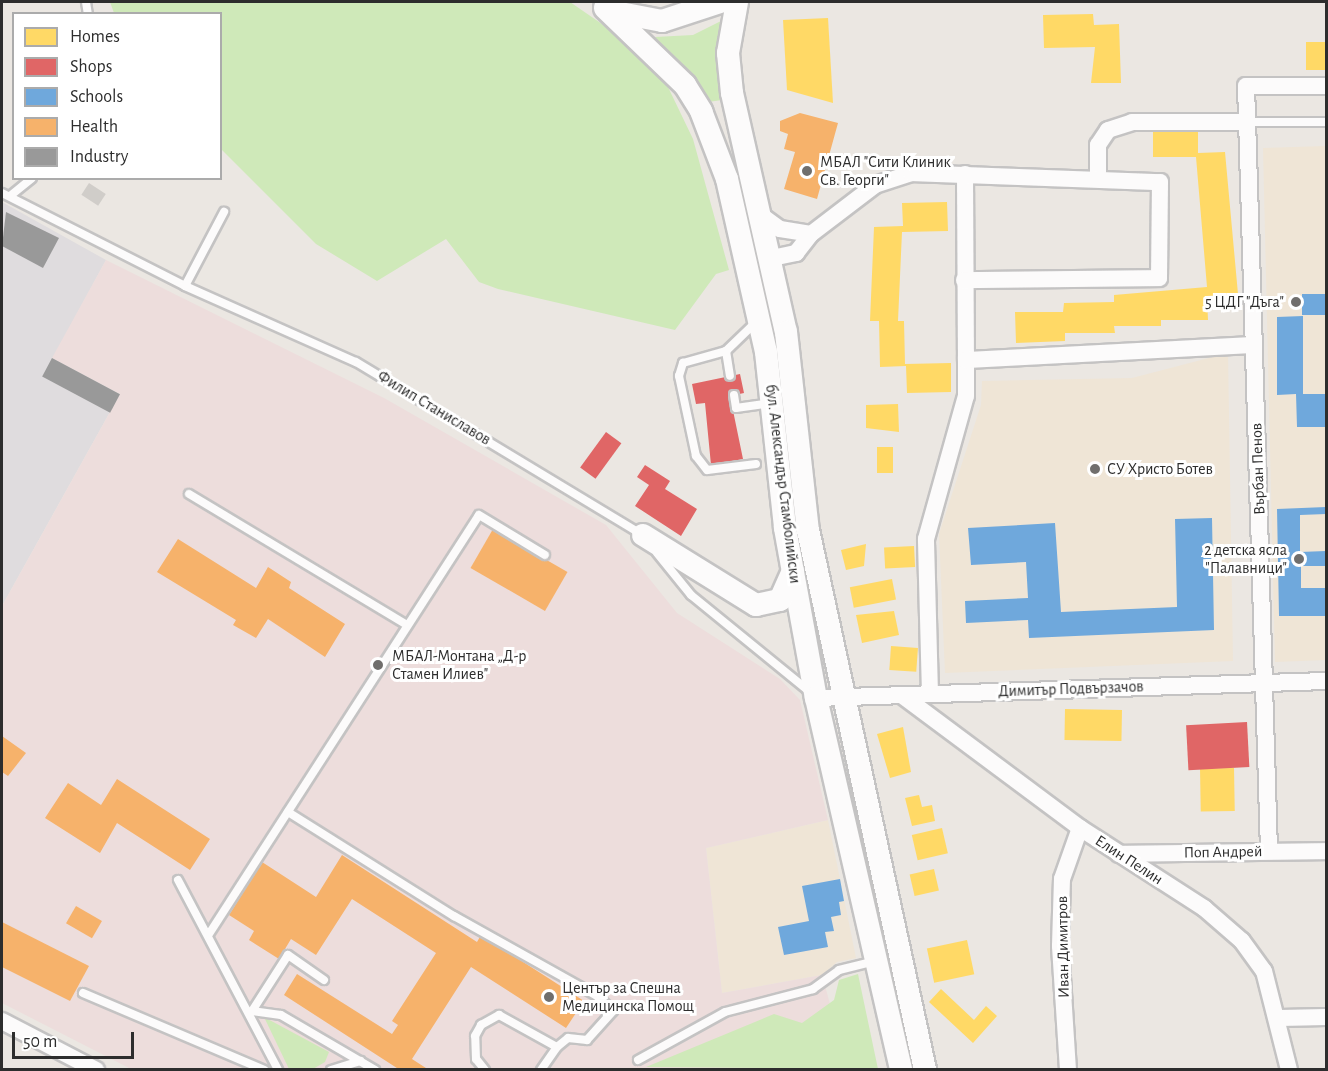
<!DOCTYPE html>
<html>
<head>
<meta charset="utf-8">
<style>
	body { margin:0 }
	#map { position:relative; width:1328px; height:1071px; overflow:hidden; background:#ebe7e2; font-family:"Alegreya Sans",sans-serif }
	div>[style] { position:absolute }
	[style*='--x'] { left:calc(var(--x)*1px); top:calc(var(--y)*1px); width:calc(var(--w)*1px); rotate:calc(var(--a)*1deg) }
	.industrial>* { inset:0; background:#dfdcde }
	.education>* { inset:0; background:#efe5d6 }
	.medical>* { inset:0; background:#eddddc }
	.green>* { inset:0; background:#cfe9b9 }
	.homes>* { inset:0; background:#ffd966; transform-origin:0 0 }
	.shops>* { inset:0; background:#e06666; transform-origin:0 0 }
	.schools>* { inset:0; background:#6fa8dc; transform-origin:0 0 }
	.health>* { inset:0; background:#f6b26b; transform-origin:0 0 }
	.industry>* { inset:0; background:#999; transform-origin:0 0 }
	.building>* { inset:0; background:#d0cdc9; transform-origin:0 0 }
	.roads { filter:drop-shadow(2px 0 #c4c3c3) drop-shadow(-2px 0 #c4c3c3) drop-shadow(0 2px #c4c3c3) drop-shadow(0 -2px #c4c3c3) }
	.service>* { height:8px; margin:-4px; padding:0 4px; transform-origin:4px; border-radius:4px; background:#fcfbfb }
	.minor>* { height:16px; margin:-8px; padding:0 8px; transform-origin:8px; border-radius:8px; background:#fcfbfb }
	.secondary>* { height:22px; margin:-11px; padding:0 11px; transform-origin:11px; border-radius:11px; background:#fcfbfb }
	.dots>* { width:16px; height:16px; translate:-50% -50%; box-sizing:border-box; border:3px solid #fff; border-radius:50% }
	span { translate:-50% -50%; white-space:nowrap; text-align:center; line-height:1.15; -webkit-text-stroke:6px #fff; paint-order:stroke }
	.poi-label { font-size:16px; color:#2d2d2d }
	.left { translate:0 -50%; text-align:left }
	.right { translate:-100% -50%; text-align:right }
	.street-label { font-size:16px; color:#2d2d2d }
	.frame { position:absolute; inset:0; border:3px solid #2d2d2d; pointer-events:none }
	.legend { position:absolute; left:12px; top:12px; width:210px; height:168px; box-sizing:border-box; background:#fff; border:2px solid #ababab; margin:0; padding:8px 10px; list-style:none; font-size:18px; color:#2d2d2d }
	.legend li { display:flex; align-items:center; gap:12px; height:30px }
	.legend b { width:30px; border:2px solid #ababab }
	.scale { position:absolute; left:12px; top:1032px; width:122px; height:27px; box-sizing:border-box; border:3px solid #2d2d2d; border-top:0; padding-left:8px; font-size:18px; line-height:21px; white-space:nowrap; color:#2d2d2d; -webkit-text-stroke:4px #fff; paint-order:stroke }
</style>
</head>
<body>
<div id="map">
	<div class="industrial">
		<i style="clip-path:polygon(2px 202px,106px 260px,53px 358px,120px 394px,2px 606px)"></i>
	</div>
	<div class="education">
		<i style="clip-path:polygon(1326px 146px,1326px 660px,1275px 662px,1263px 148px)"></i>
		<i style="clip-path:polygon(1228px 353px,1233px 661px,945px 673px,939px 534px,981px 405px,982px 381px,1132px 378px)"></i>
		<i style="clip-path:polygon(828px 820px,856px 958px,837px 962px,822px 975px,722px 993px,706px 848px)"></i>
	</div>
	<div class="medical">
		<i style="clip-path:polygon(106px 260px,384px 398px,606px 525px,677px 613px,780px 679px,800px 700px,828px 820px,706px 848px,722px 993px,822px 975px,848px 1069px,131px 1069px,2px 1003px,2px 606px,120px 394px,52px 358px)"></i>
	</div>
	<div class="green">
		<i style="clip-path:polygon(110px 2px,570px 2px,631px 44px,668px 87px,693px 139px,729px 270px,716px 274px,675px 330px,498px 289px,479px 282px,446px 239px,377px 281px,316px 244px,221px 149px,220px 14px,114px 13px)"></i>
		<i style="clip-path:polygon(725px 19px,717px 52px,722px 100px,708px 102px,655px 37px,693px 35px)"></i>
		<i style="clip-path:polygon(858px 974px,878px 1069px,646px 1067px,774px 1014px,802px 1023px,834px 1000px,839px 980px)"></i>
		<i style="clip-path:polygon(264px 1017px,329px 1052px,325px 1062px,313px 1069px,289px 1069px)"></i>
	</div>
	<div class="homes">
		<i style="clip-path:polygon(1093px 14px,1094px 25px,1119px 24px,1121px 83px,1091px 83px,1095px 47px,1044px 48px,1043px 15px)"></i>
		<i style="clip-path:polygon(828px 18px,833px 103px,787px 90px,783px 20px)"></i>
		<i style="left:1326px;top:42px;width:28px;height:20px;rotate:90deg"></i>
		<i style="clip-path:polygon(1153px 124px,1198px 125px,1198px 153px,1225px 152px,1238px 294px,1207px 296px,1208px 320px,1161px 320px,1161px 326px,1114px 326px,1115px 333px,1065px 333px,1065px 341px,1016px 343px,1015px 312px,1063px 312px,1064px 303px,1114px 302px,1114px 295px,1207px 287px,1196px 157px,1153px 157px)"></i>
		<i style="clip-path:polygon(947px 202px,948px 231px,902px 232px,898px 321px,904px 321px,905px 364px,951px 363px,951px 392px,907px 393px,906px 366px,880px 367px,879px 321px,870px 321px,874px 227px,903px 226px,902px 203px)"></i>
		<i style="clip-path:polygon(898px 404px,899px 432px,866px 428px,866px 405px)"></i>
		<i style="left:877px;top:447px;width:16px;height:26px"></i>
		<i style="clip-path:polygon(866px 544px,864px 566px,846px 570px,841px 550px)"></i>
		<i style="left:914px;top:546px;width:21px;height:30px;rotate:87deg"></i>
		<i style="left:892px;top:579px;width:21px;height:43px;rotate:79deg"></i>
		<i style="clip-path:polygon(894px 611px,899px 635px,862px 643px,856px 615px)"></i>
		<i style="left:891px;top:646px;width:27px;height:24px;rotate:4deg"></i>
		<i style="left:1065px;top:709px;width:57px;height:31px;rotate:1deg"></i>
		<i style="clip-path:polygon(903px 727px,911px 772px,890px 778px,877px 734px)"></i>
		<i style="left:1234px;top:768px;width:43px;height:34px;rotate:89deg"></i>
		<i style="clip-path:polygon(919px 795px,922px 807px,932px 805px,935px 821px,912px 826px,905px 798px)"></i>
		<i style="left:942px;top:828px;width:26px;height:31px;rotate:77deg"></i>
		<i style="left:934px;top:869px;width:22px;height:25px;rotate:77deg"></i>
		<i style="left:967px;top:940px;width:35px;height:41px;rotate:78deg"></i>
		<i style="clip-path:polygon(941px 989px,974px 1020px,986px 1006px,997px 1016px,973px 1043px,929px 1002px)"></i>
	</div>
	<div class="shops">
		<i style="clip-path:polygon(740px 374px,744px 393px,730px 396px,743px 459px,711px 465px,705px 403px,696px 404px,692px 384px)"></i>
		<i style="left:606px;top:432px;width:19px;height:44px;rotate:36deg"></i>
		<i style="clip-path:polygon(645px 465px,670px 481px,665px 489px,697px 509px,681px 536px,635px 506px,649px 485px,637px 477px)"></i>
		<i style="left:1247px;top:722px;width:45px;height:61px;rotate:87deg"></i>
	</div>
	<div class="schools">
		<i style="left:1302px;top:294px;width:24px;height:21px"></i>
		<i style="clip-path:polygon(1303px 316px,1303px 394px,1326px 394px,1326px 427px,1297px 427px,1296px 394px,1277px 395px,1277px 317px)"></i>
		<i style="clip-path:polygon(1326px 507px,1326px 514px,1300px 515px,1300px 552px,1326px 551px,1326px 566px,1301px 566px,1301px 588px,1326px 588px,1326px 616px,1279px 616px,1277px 509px)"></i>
		<i style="clip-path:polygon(1212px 518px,1214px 630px,1029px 638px,1028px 620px,966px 623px,965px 601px,1028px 598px,1026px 562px,971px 565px,968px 528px,1055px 523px,1061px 612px,1177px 607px,1175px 519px)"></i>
		<i style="clip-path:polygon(840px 879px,844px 901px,839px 902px,841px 915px,831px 917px,834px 931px,825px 932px,828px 947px,784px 955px,778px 927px,809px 921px,802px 886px)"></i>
	</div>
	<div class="health">
		<i style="clip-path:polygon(800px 113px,838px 123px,817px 199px,784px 189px,795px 152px,784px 149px,788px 134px,780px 131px,780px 121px)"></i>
		<i style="left:493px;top:529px;width:86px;height:45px;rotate:30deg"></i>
		<i style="clip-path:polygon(178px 539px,256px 588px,268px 567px,291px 582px,289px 588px,345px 624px,325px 657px,268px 619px,256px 638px,233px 625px,236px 620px,157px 572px)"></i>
		<i style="clip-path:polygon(2px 736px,26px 753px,8px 776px,2px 772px)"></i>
		<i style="clip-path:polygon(117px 779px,210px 839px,190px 870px,117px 823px,100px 853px,45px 818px,68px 783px,101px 805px)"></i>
		<i style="clip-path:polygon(342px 855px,477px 942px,481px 935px,584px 1001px,566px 1028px,471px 967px,412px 1059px,429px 1070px,400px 1070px,284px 995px,297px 974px,392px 1034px,398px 1025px,392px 1021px,436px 953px,352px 899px,316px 955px,291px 939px,279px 959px,249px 940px,254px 931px,229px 915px,262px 862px,316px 897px)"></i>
		<i style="left:76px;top:906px;width:30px;height:20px;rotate:30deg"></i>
		<i style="clip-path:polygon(2px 922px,89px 966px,70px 1001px,2px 967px)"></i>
	</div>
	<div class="industry">
		<i style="clip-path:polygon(6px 212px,59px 238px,43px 268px,2px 246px)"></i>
		<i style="left:52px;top:358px;width:77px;height:21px;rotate:28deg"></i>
	</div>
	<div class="building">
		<i style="left:89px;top:183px;width:20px;height:14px;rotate:33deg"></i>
	</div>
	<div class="roads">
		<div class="service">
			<i style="--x:86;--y:2;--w:12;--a:81"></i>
			<i style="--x:1247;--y:122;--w:79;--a:0"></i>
			<i style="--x:2;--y:193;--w:205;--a:26.9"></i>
			<i style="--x:185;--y:286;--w:187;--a:24"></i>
			<i style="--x:356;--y:362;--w:333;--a:31.1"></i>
			<i style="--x:10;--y:196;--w:28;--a:-39"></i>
			<i style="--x:185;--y:286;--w:84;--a:-62.2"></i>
			<i style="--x:726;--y:351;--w:25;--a:81"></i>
			<i style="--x:734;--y:395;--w:13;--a:81"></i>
			<i style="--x:736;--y:408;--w:34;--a:-8"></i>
			<i style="--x:756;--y:464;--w:49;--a:173"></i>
			<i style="--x:707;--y:470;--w:18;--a:-128"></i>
			<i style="--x:696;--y:456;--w:82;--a:-102"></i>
			<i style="--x:679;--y:376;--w:14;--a:-73"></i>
			<i style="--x:683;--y:363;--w:45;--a:-15.6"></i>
			<i style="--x:726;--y:351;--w:42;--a:-44"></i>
			<i style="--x:189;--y:494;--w:254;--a:31"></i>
			<i style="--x:657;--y:553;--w:54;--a:51"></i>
			<i style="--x:691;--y:595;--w:155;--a:39.2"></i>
			<i style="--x:288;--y:812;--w:196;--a:32.1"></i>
			<i style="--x:454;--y:916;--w:164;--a:29.2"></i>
			<i style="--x:597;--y:996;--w:22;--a:43"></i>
			<i style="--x:613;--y:1011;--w:39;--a:132"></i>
			<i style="--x:587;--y:1040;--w:19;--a:-174"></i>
			<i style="--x:568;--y:1038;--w:14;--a:141"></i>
			<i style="--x:557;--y:1047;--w:28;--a:125"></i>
			<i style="--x:178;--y:880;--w:215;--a:62.2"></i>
			<i style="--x:209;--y:934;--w:498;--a:-57.2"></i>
			<i style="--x:479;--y:515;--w:77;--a:31.2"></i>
			<i style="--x:324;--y:980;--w:44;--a:-145.2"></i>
			<i style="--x:288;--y:955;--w:67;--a:122.7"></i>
			<i style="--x:252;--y:1011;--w:29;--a:8"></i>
			<i style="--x:281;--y:1015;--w:109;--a:30.3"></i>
			<i style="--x:83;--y:993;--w:197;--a:23"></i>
			<i style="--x:638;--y:1060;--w:99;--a:-28.9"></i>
			<i style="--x:725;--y:1012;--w:91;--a:-14.6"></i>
			<i style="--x:813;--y:989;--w:32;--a:-36"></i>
			<i style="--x:839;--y:970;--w:38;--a:-14"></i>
			<i style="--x:331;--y:1070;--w:31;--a:-17"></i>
			<i style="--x:485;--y:1070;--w:14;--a:-129"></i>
			<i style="--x:476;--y:1059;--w:23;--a:-92"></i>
			<i style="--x:475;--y:1036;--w:13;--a:-61"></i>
			<i style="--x:481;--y:1025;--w:21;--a:-29"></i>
			<i style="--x:499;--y:1015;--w:66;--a:28.9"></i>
		</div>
		<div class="minor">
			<i style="--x:965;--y:174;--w:186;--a:89.7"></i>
			<i style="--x:1098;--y:178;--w:33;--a:-90"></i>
			<i style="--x:1098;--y:145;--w:18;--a:-56"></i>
			<i style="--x:1108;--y:130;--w:25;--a:-18"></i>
			<i style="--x:1132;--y:122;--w:115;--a:0"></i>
			<i style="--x:762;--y:216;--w:22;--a:36"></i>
			<i style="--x:780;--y:229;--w:31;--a:9"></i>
			<i style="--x:772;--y:258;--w:25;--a:-12"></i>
			<i style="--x:796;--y:253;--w:24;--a:-52"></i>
			<i style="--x:811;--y:234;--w:81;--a:-37.4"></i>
			<i style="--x:875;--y:185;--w:38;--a:-18"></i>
			<i style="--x:911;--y:173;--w:249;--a:2.1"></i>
			<i style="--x:1160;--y:182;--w:96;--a:90.6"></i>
			<i style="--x:1159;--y:278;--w:195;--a:179.4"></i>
			<i style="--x:930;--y:694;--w:155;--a:-91.5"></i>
			<i style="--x:926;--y:539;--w:148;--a:-74.4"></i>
			<i style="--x:966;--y:396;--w:36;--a:-90"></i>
			<i style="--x:966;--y:360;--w:288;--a:-3"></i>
			<i style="--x:903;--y:696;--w:221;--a:36.7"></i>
			<i style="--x:1080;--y:828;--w:148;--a:32.8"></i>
			<i style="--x:1204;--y:908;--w:50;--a:41"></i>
			<i style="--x:1242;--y:941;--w:37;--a:54"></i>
			<i style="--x:1264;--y:971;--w:102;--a:75.8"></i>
			<i style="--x:816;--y:698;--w:510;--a:-1.91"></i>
			<i style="--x:1269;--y:851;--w:765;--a:-91.72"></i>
			<i style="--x:1246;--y:86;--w:80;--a:0"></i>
			<i style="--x:1119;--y:854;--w:207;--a:-0.8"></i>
			<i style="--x:1280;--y:1018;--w:46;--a:-1.2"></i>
			<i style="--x:2;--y:1021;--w:106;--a:27.5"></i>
			<i style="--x:1068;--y:1070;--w:124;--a:-93.7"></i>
			<i style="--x:1060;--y:946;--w:67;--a:-88.3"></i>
			<i style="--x:1062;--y:879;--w:54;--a:-70.6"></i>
		</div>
		<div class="secondary">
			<i style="--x:737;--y:2;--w:52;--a:100"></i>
			<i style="--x:728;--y:53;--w:40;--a:84.3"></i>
			<i style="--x:732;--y:93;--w:245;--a:77.3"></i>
			<i style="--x:786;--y:332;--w:199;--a:83.7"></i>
			<i style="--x:808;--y:530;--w:553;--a:77.77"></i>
			<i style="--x:605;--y:8;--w:111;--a:43.9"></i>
			<i style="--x:685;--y:85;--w:31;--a:58"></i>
			<i style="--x:701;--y:111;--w:73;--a:69.1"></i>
			<i style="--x:727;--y:179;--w:177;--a:77.3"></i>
			<i style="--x:766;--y:352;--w:177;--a:83.8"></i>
			<i style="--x:785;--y:528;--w:173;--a:79.7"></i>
			<i style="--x:816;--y:698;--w:382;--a:77.1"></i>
			<i style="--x:615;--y:12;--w:48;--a:10.8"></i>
			<i style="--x:662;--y:21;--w:61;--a:-18.1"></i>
			<i style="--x:643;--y:535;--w:133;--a:31.8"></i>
			<i style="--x:756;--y:605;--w:25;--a:-12"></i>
			<i style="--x:780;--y:600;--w:32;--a:-66"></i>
		</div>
	</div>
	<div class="dots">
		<i style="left:807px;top:171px;background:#706e6c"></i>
		<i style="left:1296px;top:302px;background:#706e6c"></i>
		<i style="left:1095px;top:469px;background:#706e6c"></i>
		<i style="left:1299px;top:559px;background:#706e6c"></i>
		<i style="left:378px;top:665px;background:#706e6c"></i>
		<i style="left:549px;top:997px;background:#706e6c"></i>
	</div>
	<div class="poi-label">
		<span class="left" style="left:820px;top:171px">МБАЛ "Сити Клиник<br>Св. Георги"</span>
		<span class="right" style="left:1284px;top:302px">5 ЦДГ "Дъга"</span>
		<span class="left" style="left:1107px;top:469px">СУ Христо Ботев</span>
		<span class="right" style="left:1287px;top:559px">2 детска ясла<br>"Палавници"</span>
		<span class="left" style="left:392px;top:665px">МБАЛ-Монтана „Д-р<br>Стамен Илиев"</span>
		<span class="left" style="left:562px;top:997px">Център за Спешна<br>Медицинска Помощ</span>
	</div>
	<div class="street-label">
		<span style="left:434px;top:408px;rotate:31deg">Филип Станиславов</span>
		<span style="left:1258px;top:469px;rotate:-92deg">Върбан Пенов</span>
		<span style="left:783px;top:484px;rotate:83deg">бул. Александър Стамболийски</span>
		<span style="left:1071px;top:689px;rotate:-2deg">Димитър Подвързачов</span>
		<span style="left:1223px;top:852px;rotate:-1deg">Поп Андрей</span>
		<span style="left:1129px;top:860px;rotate:33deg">Елин Пелин</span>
		<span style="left:1063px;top:947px;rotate:-91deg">Иван Димитров</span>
	</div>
	<div class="frame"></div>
	<ul class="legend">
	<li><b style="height:16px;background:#ffd966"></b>Homes</li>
	<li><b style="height:16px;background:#e06666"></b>Shops</li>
	<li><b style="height:16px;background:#6fa8dc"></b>Schools</li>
	<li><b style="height:16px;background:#f6b26b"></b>Health</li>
	<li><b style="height:16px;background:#999"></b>Industry</li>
	</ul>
	<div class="scale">50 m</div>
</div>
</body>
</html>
